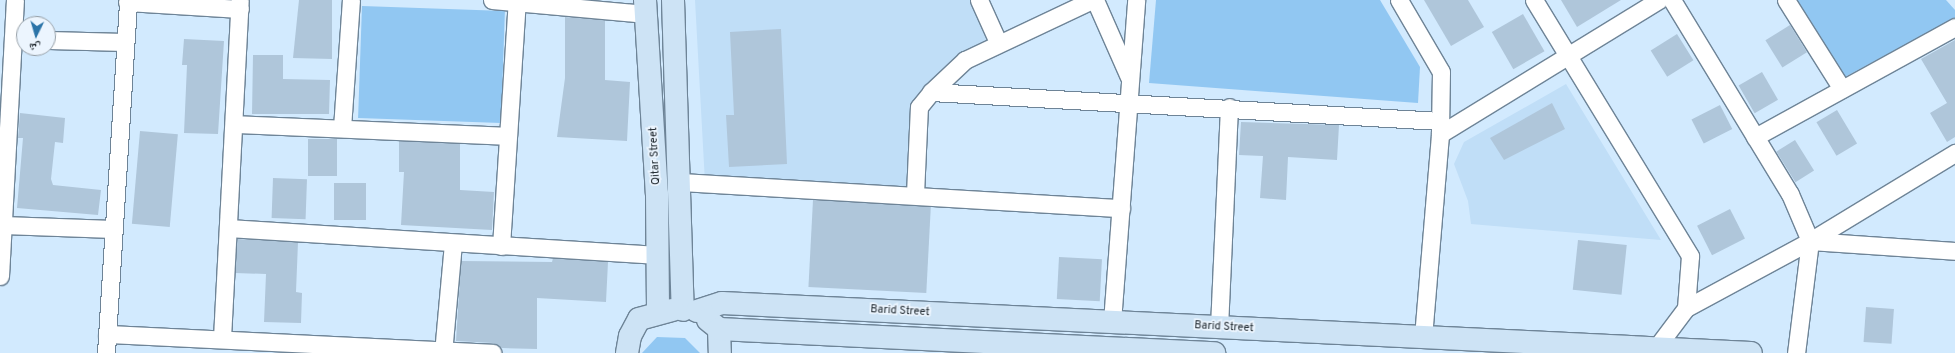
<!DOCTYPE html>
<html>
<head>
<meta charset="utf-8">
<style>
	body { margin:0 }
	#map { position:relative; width:1955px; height:353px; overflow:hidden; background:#d2eafe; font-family:Overpass,"Noto Naskh Arabic",sans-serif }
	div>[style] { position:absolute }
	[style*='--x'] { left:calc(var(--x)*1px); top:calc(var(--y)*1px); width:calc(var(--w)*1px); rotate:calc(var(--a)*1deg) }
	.built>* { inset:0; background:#c0def7 }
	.green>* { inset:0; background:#91c7f2; transform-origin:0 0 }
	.building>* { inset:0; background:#afc6da; transform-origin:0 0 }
	.roads { filter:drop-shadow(1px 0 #6e8497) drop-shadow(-1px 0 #6e8497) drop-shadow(0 1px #6e8497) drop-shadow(0 -1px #6e8497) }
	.minor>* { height:17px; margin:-8.5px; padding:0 8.5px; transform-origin:8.5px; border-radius:8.5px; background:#fff }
	.major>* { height:22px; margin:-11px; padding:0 11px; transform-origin:11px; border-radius:11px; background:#cde3f5 }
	span { translate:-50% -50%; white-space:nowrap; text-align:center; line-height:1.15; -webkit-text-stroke:3.5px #ecf5fe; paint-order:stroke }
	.street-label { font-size:11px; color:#172027 }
	.north { position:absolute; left:16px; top:16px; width:40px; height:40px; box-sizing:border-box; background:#ecf5fe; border:1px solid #97a0a8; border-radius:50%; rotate:185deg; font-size:11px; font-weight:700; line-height:16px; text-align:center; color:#172027 }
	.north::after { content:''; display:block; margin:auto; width:14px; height:18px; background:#2b74a8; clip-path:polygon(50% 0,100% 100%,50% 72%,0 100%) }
</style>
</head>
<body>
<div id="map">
	<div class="built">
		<i style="clip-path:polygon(695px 0,979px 0,998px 42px,919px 107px,915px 194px,705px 183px)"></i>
		<i style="clip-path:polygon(1566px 84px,1661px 240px,1471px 224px,1468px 201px,1454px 164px,1464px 142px)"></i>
	</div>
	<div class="green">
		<i style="clip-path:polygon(1156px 0,1380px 0,1420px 67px,1418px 103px,1149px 83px)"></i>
		<i style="clip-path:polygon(1794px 0,1946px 0,1955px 10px,1955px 18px,1843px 78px)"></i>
		<i style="left:362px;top:6px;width:143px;height:112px;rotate:2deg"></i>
		<i style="clip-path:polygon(657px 337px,685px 338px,700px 353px,642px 353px)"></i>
	</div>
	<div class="building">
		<i style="clip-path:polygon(299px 0,332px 0,332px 59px,293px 58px)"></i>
		<i style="clip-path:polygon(1424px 0,1468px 0,1484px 27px,1451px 46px)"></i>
		<i style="clip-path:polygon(1561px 0,1621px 0,1577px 27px)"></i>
		<i style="left:1523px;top:14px;width:43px;height:36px;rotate:60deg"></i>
		<i style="clip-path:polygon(565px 17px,605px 20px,605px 80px,630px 82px,627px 141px,557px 137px,565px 78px)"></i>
		<i style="left:1790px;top:25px;width:32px;height:29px;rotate:58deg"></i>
		<i style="clip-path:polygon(781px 29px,787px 164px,729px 167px,726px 115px,734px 115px,730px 32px)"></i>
		<i style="left:1677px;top:34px;width:31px;height:31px;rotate:58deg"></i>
		<i style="clip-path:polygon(184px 39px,224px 41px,218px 134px,184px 133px,187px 65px,182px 65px)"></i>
		<i style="clip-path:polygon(1955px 40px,1955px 137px,1947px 142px,1930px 113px,1947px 103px,1921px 59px)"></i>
		<i style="clip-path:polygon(253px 55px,283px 55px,283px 79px,330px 80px,329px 114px,252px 114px)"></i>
		<i style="left:1762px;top:72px;width:32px;height:27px;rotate:60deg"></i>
		<i style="clip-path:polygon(1552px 103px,1565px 129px,1504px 160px,1490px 138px)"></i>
		<i style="left:1720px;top:105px;width:27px;height:32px;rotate:63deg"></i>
		<i style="left:1837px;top:110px;width:39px;height:24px;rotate:59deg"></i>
		<i style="clip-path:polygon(20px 113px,65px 118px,63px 143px,55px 142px,51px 179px,53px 185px,101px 190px,98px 215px,17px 208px,23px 138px,18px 138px)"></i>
		<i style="clip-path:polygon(1241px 122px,1339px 125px,1337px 160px,1288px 157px,1286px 200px,1260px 198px,1263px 156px,1239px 155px)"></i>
		<i style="left:140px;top:131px;width:38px;height:93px;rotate:5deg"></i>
		<i style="left:308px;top:139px;width:29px;height:37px"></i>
		<i style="left:1795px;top:140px;width:36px;height:22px;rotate:58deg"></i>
		<i style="clip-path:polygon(399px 141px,460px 144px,460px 190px,494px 192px,492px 230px,401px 225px,404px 172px,399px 172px)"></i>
		<i style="left:273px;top:178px;width:34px;height:40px;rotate:2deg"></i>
		<i style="left:334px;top:183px;width:32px;height:37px"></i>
		<i style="left:813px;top:200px;width:118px;height:87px;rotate:3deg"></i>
		<i style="left:1730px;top:209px;width:33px;height:37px;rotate:63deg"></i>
		<i style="clip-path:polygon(237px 239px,298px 242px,296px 292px,302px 293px,301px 323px,264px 322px,266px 274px,235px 273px)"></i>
		<i style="left:1578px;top:240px;width:49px;height:50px;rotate:6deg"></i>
		<i style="left:1059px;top:257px;width:43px;height:42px;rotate:3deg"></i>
		<i style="clip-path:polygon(553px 258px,608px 262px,606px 302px,537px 298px,537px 349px,502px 348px,493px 343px,456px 341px,461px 261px,552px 262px)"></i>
		<i style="left:1866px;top:307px;width:28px;height:35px;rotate:4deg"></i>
	</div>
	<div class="roads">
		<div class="minor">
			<i style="--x:492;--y:0;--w:154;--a:5.2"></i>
			<i style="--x:979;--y:0;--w:46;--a:65.7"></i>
			<i style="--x:1095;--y:0;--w:84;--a:66.2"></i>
			<i style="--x:1399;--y:0;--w:83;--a:59.7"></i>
			<i style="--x:1441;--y:72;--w:60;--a:91"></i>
			<i style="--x:1534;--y:0;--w:300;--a:58.6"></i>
			<i style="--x:1690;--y:256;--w:52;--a:94.4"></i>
			<i style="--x:1672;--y:0;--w:227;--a:58.7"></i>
			<i style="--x:1790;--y:194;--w:51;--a:66.9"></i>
			<i style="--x:1810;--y:241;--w:113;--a:97.1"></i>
			<i style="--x:1786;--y:0;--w:105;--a:57.8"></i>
			<i style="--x:127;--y:2;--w:113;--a:3.5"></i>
			<i style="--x:48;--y:40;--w:77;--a:1.5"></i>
			<i style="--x:931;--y:92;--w:510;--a:3.26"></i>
			<i style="--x:234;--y:124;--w:274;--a:2.5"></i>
			<i style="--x:342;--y:128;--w:128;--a:-86"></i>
			<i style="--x:1755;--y:137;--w:228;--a:-28.8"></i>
			<i style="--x:681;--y:182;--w:441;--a:3.4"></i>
			<i style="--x:915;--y:194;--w:87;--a:-87.4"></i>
			<i style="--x:919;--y:107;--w:19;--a:-51"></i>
			<i style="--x:931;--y:92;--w:47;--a:-43.3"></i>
			<i style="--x:965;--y:60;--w:140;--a:-25.3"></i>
			<i style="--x:3;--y:225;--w:110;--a:2.1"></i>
			<i style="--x:228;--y:228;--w:431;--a:3.6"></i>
			<i style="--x:1810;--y:241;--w:145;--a:3.9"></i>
			<i style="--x:501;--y:246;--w:246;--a:-86.3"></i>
			<i style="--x:0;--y:276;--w:276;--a:-86.9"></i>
			<i style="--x:1112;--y:322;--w:323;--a:-85.7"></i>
			<i style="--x:1219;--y:327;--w:220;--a:-87.4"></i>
			<i style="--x:107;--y:334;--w:386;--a:2.8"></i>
			<i style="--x:1423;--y:337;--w:204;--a:-85.2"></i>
			<i style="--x:1440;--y:134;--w:257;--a:-31.5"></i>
			<i style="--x:222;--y:338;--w:338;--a:-87"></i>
			<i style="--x:1656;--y:348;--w:50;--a:-53.1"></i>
			<i style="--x:1686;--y:308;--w:141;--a:-28.4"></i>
			<i style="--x:1810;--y:241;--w:170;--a:-31.3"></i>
			<i style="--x:106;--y:353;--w:354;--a:-86.4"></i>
			<i style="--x:443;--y:353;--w:110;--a:-84.8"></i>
		</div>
		<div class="major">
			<i style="--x:645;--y:0;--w:194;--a:86.5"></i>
			<i style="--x:657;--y:194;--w:118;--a:89.5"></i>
			<i style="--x:673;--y:0;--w:310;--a:88.2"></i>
			<i style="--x:697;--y:311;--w:26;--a:-18"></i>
			<i style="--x:722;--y:303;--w:1030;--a:2.78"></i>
			<i style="--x:708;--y:320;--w:14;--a:39"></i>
			<i style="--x:719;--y:329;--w:24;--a:88"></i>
			<i style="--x:719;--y:329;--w:496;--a:2.8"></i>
			<i style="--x:627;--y:353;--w:17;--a:-80"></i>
			<i style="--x:630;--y:336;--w:19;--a:-62"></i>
			<i style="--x:639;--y:319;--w:35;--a:-15"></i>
		</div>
	</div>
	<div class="street-label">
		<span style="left:655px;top:156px;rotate:-93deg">Qitar Street</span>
		<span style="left:900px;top:311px;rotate:3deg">Barid Street</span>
		<span style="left:1224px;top:327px;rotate:3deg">Barid Street</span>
	</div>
	<div class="north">ش</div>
</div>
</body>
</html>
